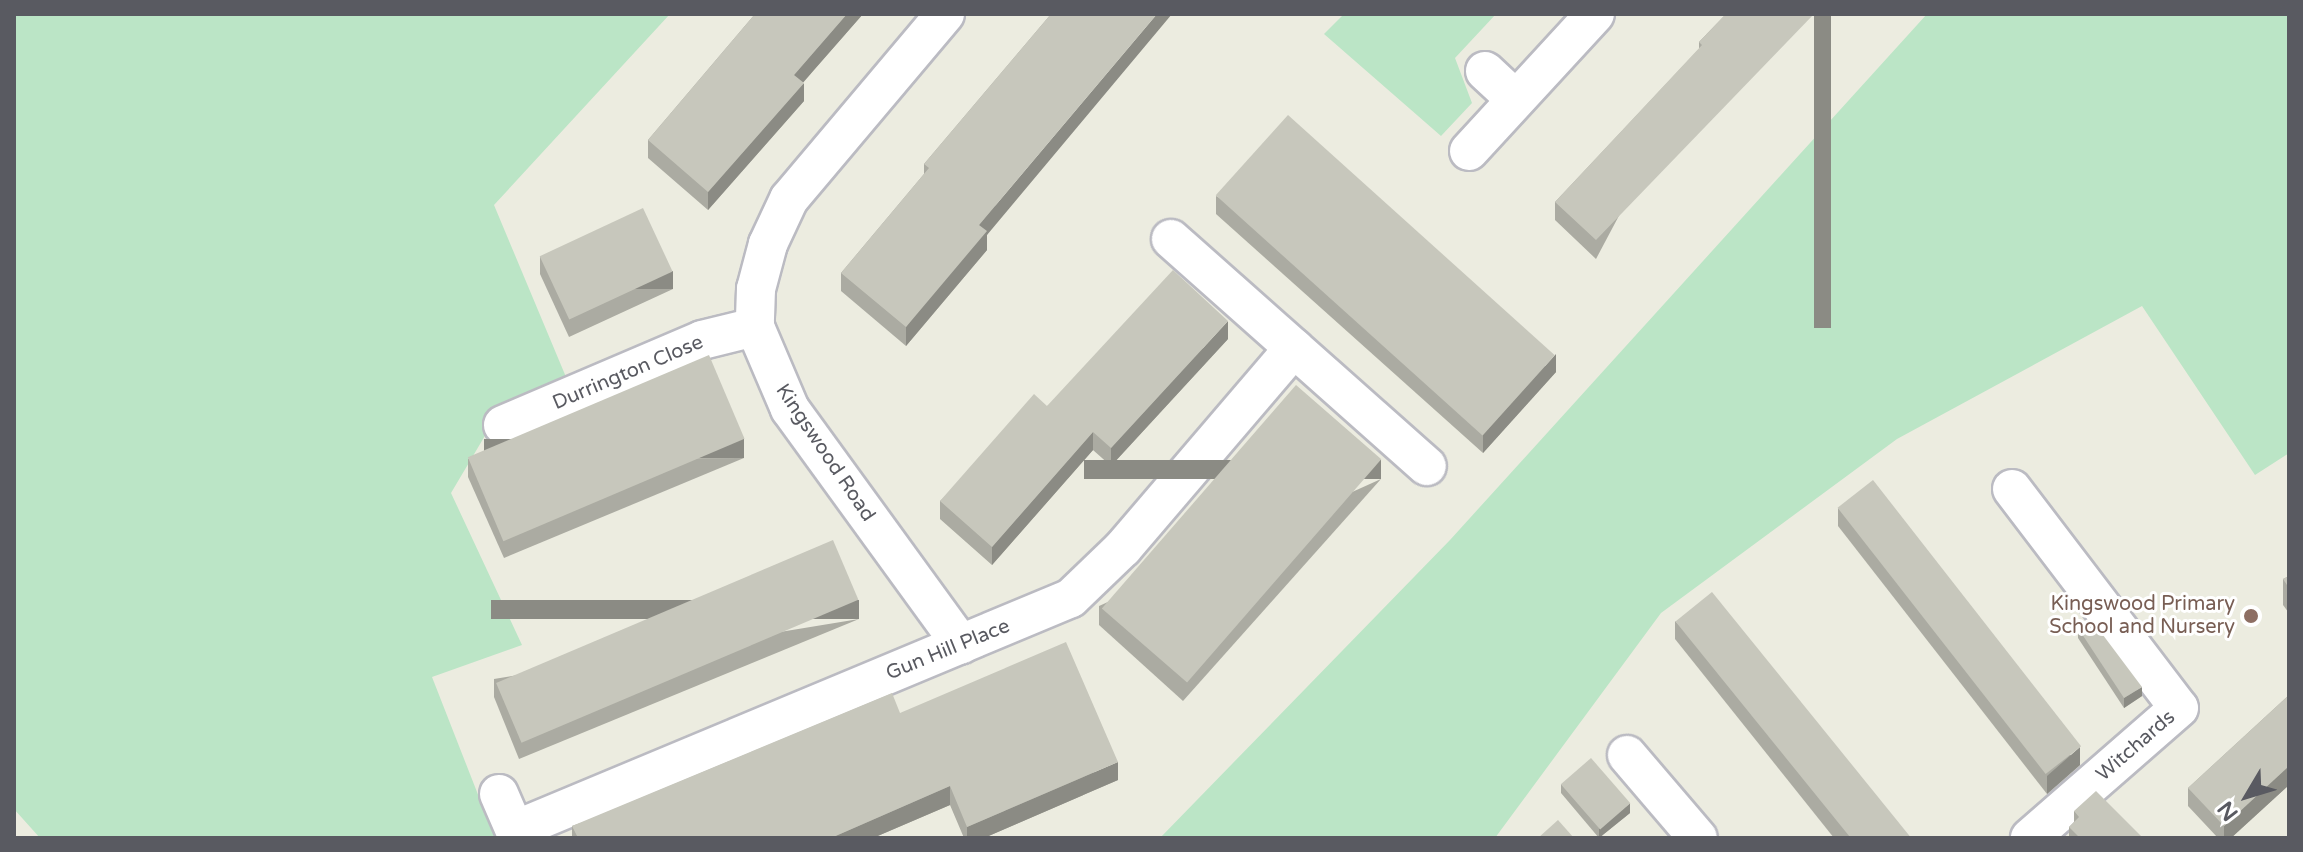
<!DOCTYPE html>
<html>
<head>
<meta charset="utf-8">
<style>
	body { margin:0 }
	#map { position:relative; width:2303px; height:852px; overflow:hidden; background:#ecece0; font-family:"Varela Round",sans-serif }
	div>[style] { position:absolute }
	[style*='--x'] { left:calc(var(--x)*1px); top:calc(var(--y)*1px); width:calc(var(--w)*1px); rotate:calc(var(--a)*1deg) }
	.green>* { inset:0; background:#bbe5c6 }
	.roads { filter:drop-shadow(2px 0 #bbbbc2) drop-shadow(-2px 0 #bbbbc2) drop-shadow(0 2px #bbbbc2) drop-shadow(0 -2px #bbbbc2) }
	.minor>* { height:38px; margin:-19px; padding:0 19px; transform-origin:19px; border-radius:19px; background:#fff }
	.wall>* { inset:0; background:#ababa2 }
	.shaded-wall>* { inset:0; background:#8b8b84; transform-origin:0 0 }
	.building>* { inset:0; background:#c7c7bc; transform-origin:0 0 }
	.dots>* { width:22px; height:22px; translate:-50% -50%; box-sizing:border-box; border:4px solid #fff; border-radius:50% }
	span { translate:-50% -50%; white-space:nowrap; text-align:center; line-height:1.15; -webkit-text-stroke:6px #fff; paint-order:stroke }
	.street-label { font-size:20px; color:#595a61 }
	.education-label { font-size:20px; color:#785e54 }
	.right { translate:-100% -50%; text-align:right }
	.frame { position:absolute; inset:0; border:16px solid #595a61; pointer-events:none }
	.north { position:absolute; left:2207px; top:756px; width:80px; height:80px; -webkit-text-stroke:6px #fff; paint-order:stroke; rotate:232deg; font-size:22px; font-weight:700; line-height:32px; text-align:center; color:#595a61 }
	.north::after { content:''; display:block; margin:auto; width:28px; height:36px; background:#595a61; clip-path:polygon(50% 0,100% 100%,50% 72%,0 100%) }
</style>
</head>
<body>
<div id="map">
	<div class="green">
		<i style="clip-path:polygon(14px 14px,670px 14px,494px 205px,566px 377px,502px 407px,451px 493px,522px 645px,432px 677px,495px 838px,40px 838px,14px 809px)"></i>
		<i style="clip-path:polygon(1344px 14px,1496px 14px,1455px 58px,1472px 103px,1441px 136px,1324px 34px)"></i>
		<i style="clip-path:polygon(1927px 14px,2289px 14px,2289px 453px,2255px 475px,2142px 306px,1897px 439px,1661px 613px,1495px 838px,1160px 838px,1450px 540px)"></i>
	</div>
	<div class="roads">
		<div class="minor">
			<i style="--x:945;--y:14;--w:242;--a:130.1"></i>
			<i style="--x:789;--y:199;--w:50;--a:115"></i>
			<i style="--x:768;--y:244;--w:47;--a:104.9"></i>
			<i style="--x:756;--y:289;--w:38;--a:92"></i>
			<i style="--x:755;--y:327;--w:89;--a:66.9"></i>
			<i style="--x:790;--y:409;--w:291;--a:54"></i>
			<i style="--x:1485;--y:71;--w:41;--a:43"></i>
			<i style="--x:1469;--y:151;--w:186;--a:-47.4"></i>
			<i style="--x:1171;--y:239;--w:342;--a:41.6"></i>
			<i style="--x:503;--y:425;--w:216;--a:-23.1"></i>
			<i style="--x:702;--y:340;--w:55;--a:-13.8"></i>
			<i style="--x:2012;--y:489;--w:275;--a:52.7"></i>
			<i style="--x:2179;--y:708;--w:198;--a:138.9"></i>
			<i style="--x:1627;--y:755;--w:109;--a:49.5"></i>
			<i style="--x:499;--y:794;--w:48;--a:66.6"></i>
			<i style="--x:515;--y:830;--w:602;--a:-22.65"></i>
			<i style="--x:1071;--y:598;--w:72;--a:-43.9"></i>
			<i style="--x:1123;--y:548;--w:263;--a:-49.5"></i>
		</div>
	</div>
	<div class="wall">
		<i style="clip-path:polygon(755px 14px,863px 14px,803px 82px,804px 101px,708px 210px,648px 158px,648px 140px)"></i>
		<i style="clip-path:polygon(1051px 14px,987px 235px,987px 250px,906px 346px,841px 291px,841px 273px,924px 174px,924px 164px)"></i>
		<i style="clip-path:polygon(1726px 14px,1596px 259px,1555px 220px,1555px 202px,1699px 49px,1699px 42px)"></i>
		<i style="clip-path:polygon(1216px 196px,1556px 372px,1483px 453px,1216px 214px)"></i>
		<i style="clip-path:polygon(540px 256px,673px 289px,569px 337px,540px 274px)"></i>
		<i style="clip-path:polygon(1228px 339px,1111px 466px,1093px 450px,992px 565px,940px 519px,940px 501px,1047px 406px)"></i>
		<i style="clip-path:polygon(744px 458px,504px 558px,468px 477px,468px 459px)"></i>
		<i style="clip-path:polygon(1381px 479px,1183px 701px,1099px 625px,1099px 606px)"></i>
		<i style="clip-path:polygon(1838px 508px,2080px 765px,2047px 794px,1838px 526px)"></i>
		<i style="clip-path:polygon(2289px 576px,2289px 613px,2283px 605px,2283px 579px)"></i>
		<i style="clip-path:polygon(859px 619px,519px 759px,494px 697px,494px 679px)"></i>
		<i style="clip-path:polygon(1675px 621px,1909px 838px,1834px 838px,1675px 639px)"></i>
		<i style="clip-path:polygon(2078px 628px,2142px 696px,2124px 708px,2078px 638px)"></i>
		<i style="clip-path:polygon(2289px 695px,2289px 785px,2231px 838px,2218px 838px,2188px 806px,2188px 788px)"></i>
		<i style="clip-path:polygon(900px 713px,1118px 780px,984px 838px,964px 838px,950px 805px,873px 838px,572px 838px,572px 826px)"></i>
		<i style="clip-path:polygon(1561px 784px,1630px 813px,1599px 838px,1561px 793px)"></i>
		<i style="clip-path:polygon(2074px 811px,2143px 838px,2069px 838px,2069px 827px,2074px 822px)"></i>
	</div>
	<div class="shaded-wall">
		<i style="clip-path:polygon(847px 14px,863px 14px,794px 93px,794px 75px)"></i>
		<i style="clip-path:polygon(1157px 14px,1172px 14px,987px 235px,987px 250px,906px 346px,906px 327px,979px 225px)"></i>
		<i style="left:1814px;top:14px;width:17px;height:314px"></i>
		<i style="clip-path:polygon(804px 83px,804px 101px,708px 210px,708px 192px)"></i>
		<i style="left:673px;top:271px;width:18px;height:115px;rotate:90deg"></i>
		<i style="clip-path:polygon(1228px 321px,1228px 339px,1111px 466px,1111px 448px)"></i>
		<i style="clip-path:polygon(1556px 354px,1556px 372px,1483px 453px,1483px 435px)"></i>
		<i style="clip-path:polygon(1093px 432px,1093px 450px,992px 565px,992px 547px)"></i>
		<i style="left:744px;top:439px;width:19px;height:260px;rotate:90deg"></i>
		<i style="left:1381px;top:460px;width:19px;height:297px;rotate:90deg"></i>
		<i style="left:859px;top:600px;width:19px;height:368px;rotate:90deg"></i>
		<i style="clip-path:polygon(2142px 687px,2142px 696px,2124px 708px,2124px 698px)"></i>
		<i style="clip-path:polygon(2080px 747px,2080px 765px,2047px 794px,2047px 776px)"></i>
		<i style="clip-path:polygon(1118px 762px,1118px 780px,984px 838px,967px 838px,967px 827px)"></i>
		<i style="clip-path:polygon(2289px 766px,2289px 785px,2231px 838px,2224px 838px,2224px 826px)"></i>
		<i style="clip-path:polygon(950px 786px,950px 805px,873px 838px,831px 838px)"></i>
		<i style="clip-path:polygon(1630px 803px,1630px 813px,1599px 838px,1599px 829px)"></i>
	</div>
	<div class="building">
		<i style="clip-path:polygon(755px 14px,847px 14px,794px 75px,804px 83px,708px 192px,648px 140px)"></i>
		<i style="clip-path:polygon(1051px 14px,1157px 14px,979px 225px,987px 231px,906px 327px,841px 273px,929px 168px,924px 164px)"></i>
		<i style="clip-path:polygon(1726px 14px,1814px 14px,1596px 240px,1555px 202px,1702px 45px,1699px 42px)"></i>
		<i style="left:1288px;top:115px;width:359px;height:108px;rotate:42deg"></i>
		<i style="left:643px;top:208px;width:70px;height:114px;rotate:65deg"></i>
		<i style="clip-path:polygon(1173px 270px,1228px 321px,1111px 448px,1093px 432px,992px 547px,940px 501px,1034px 394px,1047px 406px)"></i>
		<i style="left:709px;top:355px;width:91px;height:262px;rotate:67deg"></i>
		<i style="left:1296px;top:385px;width:113px;height:296px;rotate:41deg"></i>
		<i style="left:1873px;top:480px;width:338px;height:45px;rotate:52deg"></i>
		<i style="left:833px;top:540px;width:65px;height:366px;rotate:67deg"></i>
		<i style="clip-path:polygon(2289px 576px,2289px 588px,2283px 579px)"></i>
		<i style="left:1712px;top:592px;width:315px;height:47px;rotate:51deg"></i>
		<i style="clip-path:polygon(2091px 619px,2142px 687px,2124px 698px,2078px 628px)"></i>
		<i style="clip-path:polygon(1066px 642px,1118px 762px,967px 827px,950px 786px,831px 838px,578px 838px,572px 826px,892px 693px,900px 713px)"></i>
		<i style="clip-path:polygon(2289px 695px,2289px 766px,2224px 826px,2188px 788px)"></i>
		<i style="left:1591px;top:758px;width:60px;height:40px;rotate:49deg"></i>
		<i style="clip-path:polygon(2096px 791px,2143px 838px,2080px 838px,2069px 827px,2079px 817px,2074px 811px)"></i>
		<i style="clip-path:polygon(1558px 820px,1574px 838px,1538px 838px)"></i>
	</div>
	<div class="dots">
		<i style="left:2251px;top:616px;background:#8d6e63"></i>
	</div>
	<div class="street-label">
		<span style="left:628px;top:373px;rotate:-23deg">Durrington Close</span>
		<span style="left:825px;top:453px;rotate:56deg">Kingswood Road</span>
		<span style="left:948px;top:650px;rotate:-22deg">Gun Hill Place</span>
		<span style="left:2136px;top:746px;rotate:-41deg">Witchards</span>
	</div>
	<div class="education-label">
		<span class="right" style="left:2235px;top:616px">Kingswood Primary<br>School and Nursery</span>
	</div>
	<div class="frame"></div>
	<div class="north">N</div>
</div>
</body>
</html>
